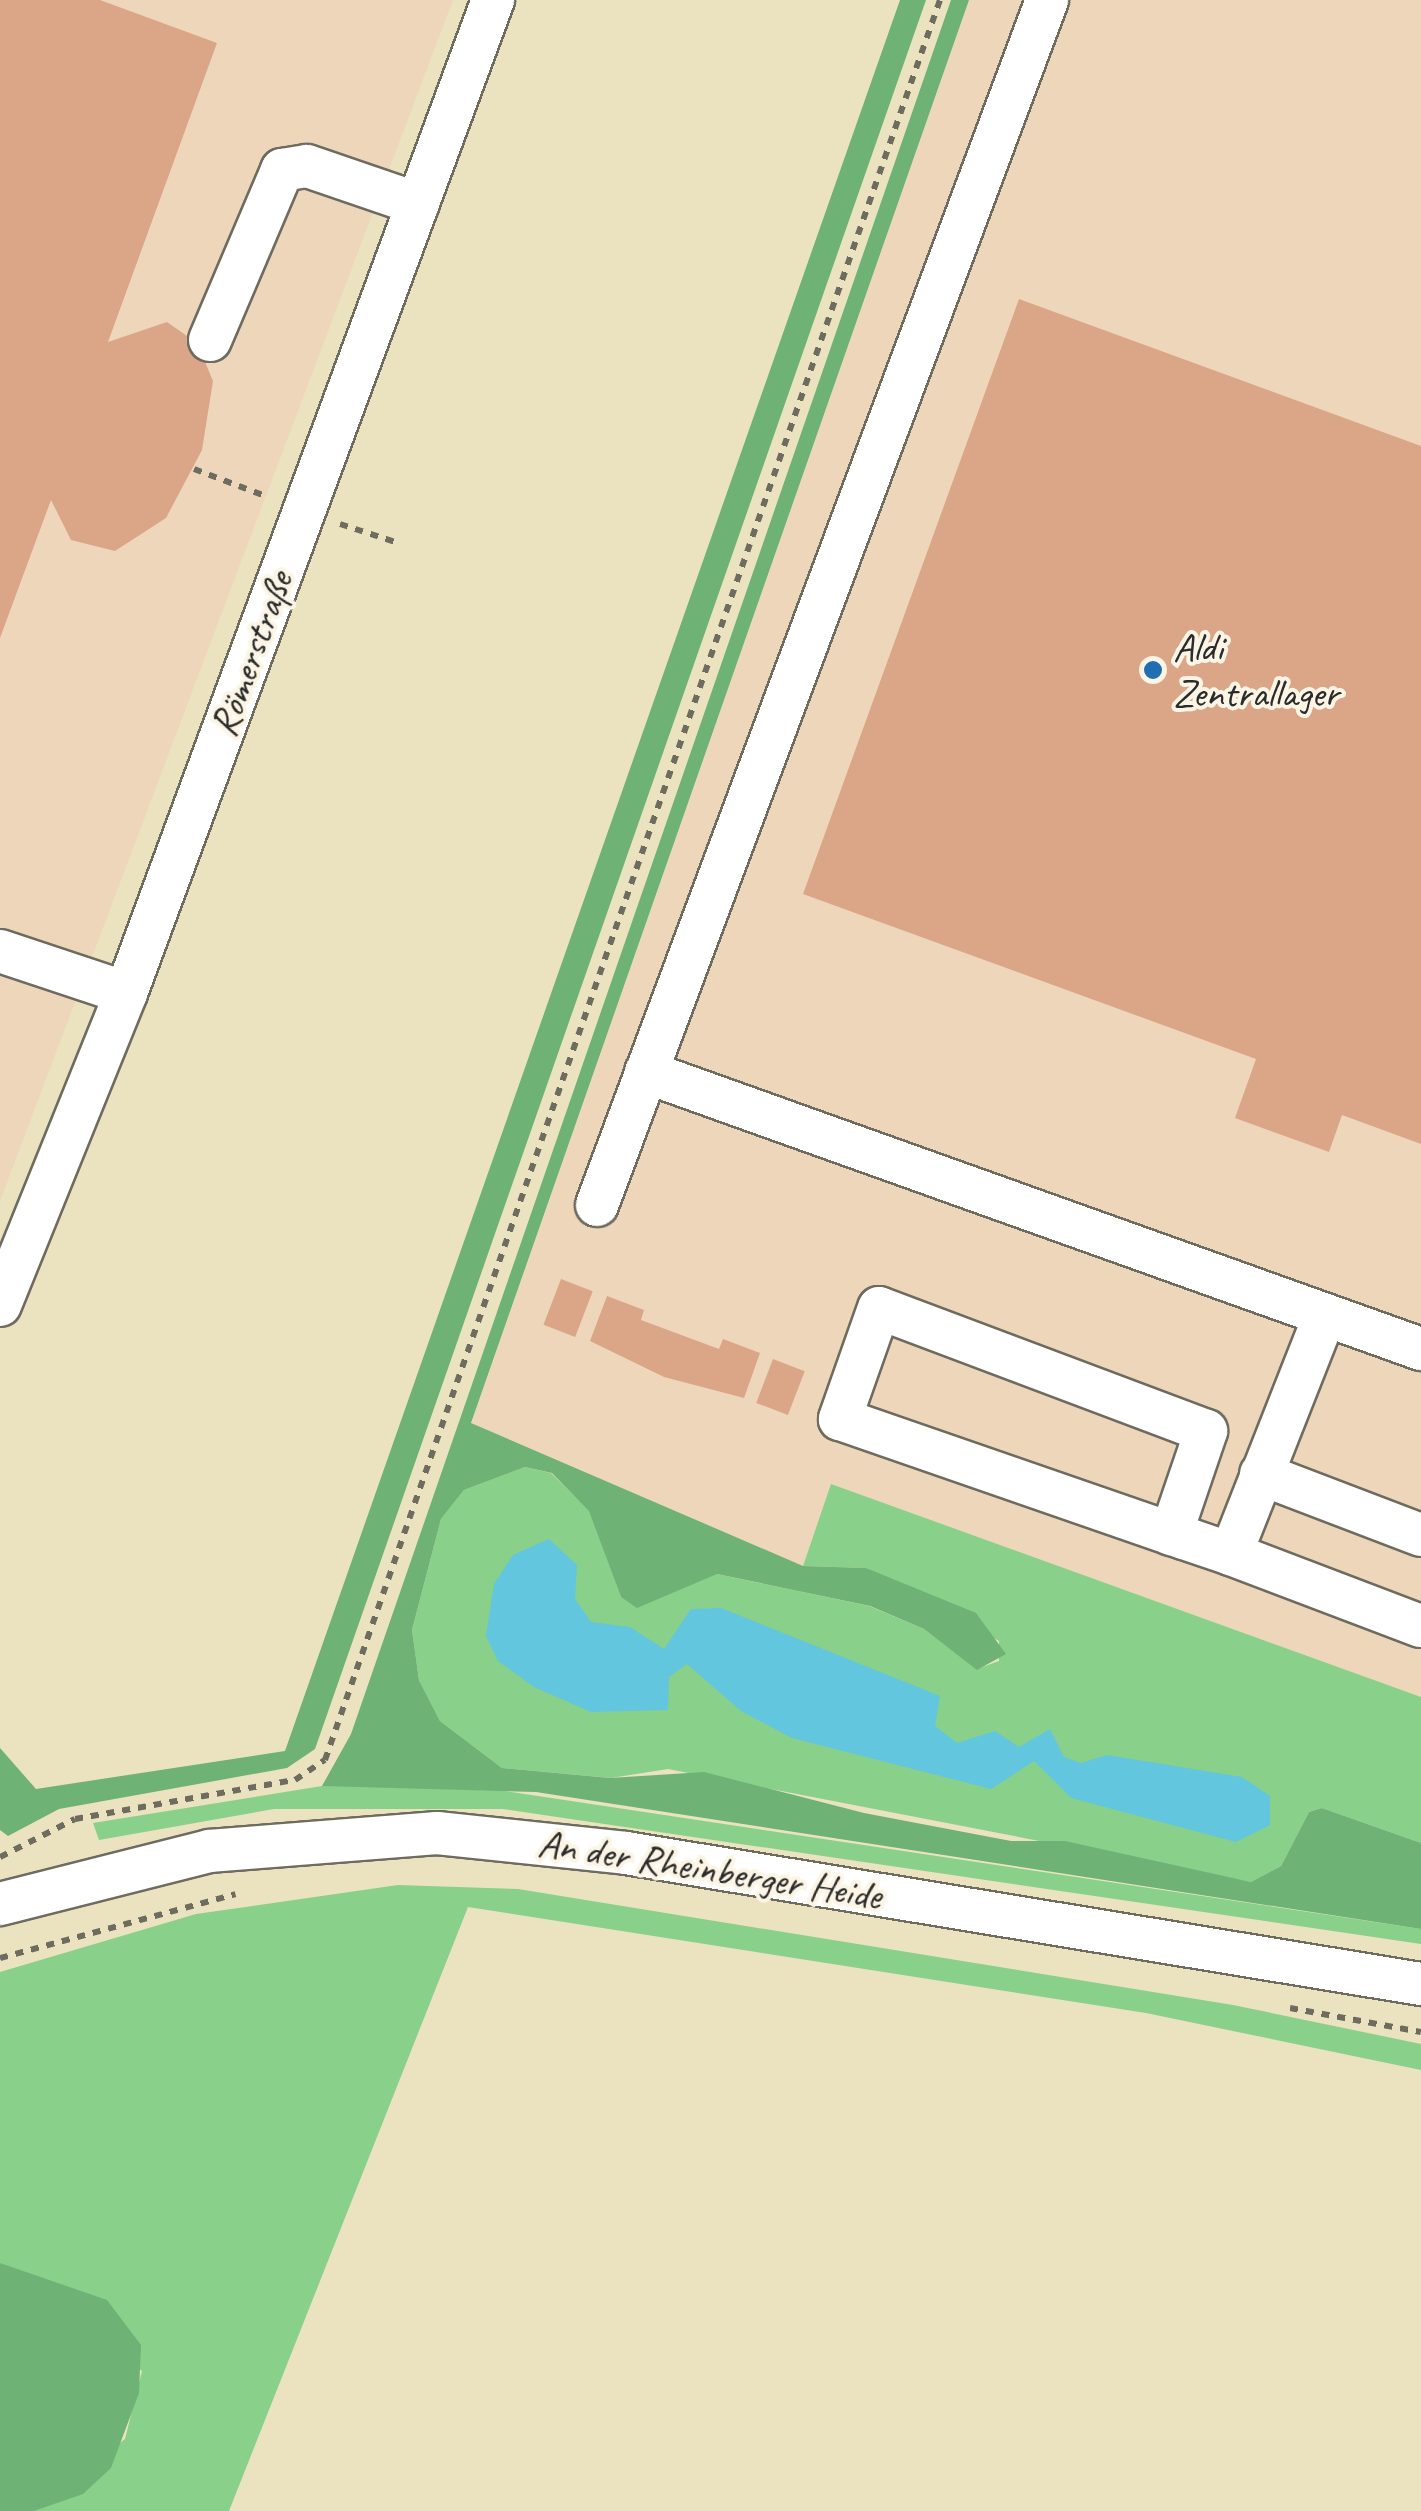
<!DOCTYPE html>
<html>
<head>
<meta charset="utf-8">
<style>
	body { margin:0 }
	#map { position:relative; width:1421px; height:2511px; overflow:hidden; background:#ebe2bf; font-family:Caveat,sans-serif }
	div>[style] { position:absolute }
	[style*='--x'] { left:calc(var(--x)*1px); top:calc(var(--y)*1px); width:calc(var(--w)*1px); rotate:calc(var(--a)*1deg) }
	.built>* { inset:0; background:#eed6bb }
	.green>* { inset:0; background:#89d08a }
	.forest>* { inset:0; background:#6eb276 }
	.water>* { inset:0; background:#61c6de }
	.building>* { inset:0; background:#dba688; transform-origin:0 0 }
	.path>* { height:6px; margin-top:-3px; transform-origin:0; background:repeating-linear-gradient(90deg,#6e6b5f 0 8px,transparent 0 16px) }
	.roads { filter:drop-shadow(2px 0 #6e6b5f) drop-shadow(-2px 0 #6e6b5f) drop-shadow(0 2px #6e6b5f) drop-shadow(0 -2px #6e6b5f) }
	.minor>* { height:42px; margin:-21px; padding:0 21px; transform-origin:21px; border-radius:21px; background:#fff }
	.dots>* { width:28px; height:28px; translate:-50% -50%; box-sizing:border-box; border:5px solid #fcf5e5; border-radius:50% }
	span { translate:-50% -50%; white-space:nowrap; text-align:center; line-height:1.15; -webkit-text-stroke:8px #fcf5e5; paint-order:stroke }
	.poi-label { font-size:40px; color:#2b2b2b }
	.left { translate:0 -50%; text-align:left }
	.street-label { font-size:40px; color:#2b2b2b }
</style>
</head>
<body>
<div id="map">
	<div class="built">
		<i style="clip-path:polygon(0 0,453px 0,0 1201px)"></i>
		<i style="clip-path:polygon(969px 0,1421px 0,1421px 1697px,832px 1485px,803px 1566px,471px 1424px)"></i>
	</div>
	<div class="green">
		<i style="clip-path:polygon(525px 1467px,551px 1473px,590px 1511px,621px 1597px,717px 1574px,869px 1606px,924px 1629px,977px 1669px,999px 1661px,999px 1641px,866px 1568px,803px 1566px,831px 1484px,1421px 1697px,1421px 1843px,1322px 1808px,1309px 1812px,1281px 1866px,1251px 1882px,668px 1769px,611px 1778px,502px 1768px,440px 1721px,419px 1680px,412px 1630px,441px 1519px,464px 1490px)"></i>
		<i style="clip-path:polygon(458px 1784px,1421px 1929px,1421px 1944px,503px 1809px,274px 1809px,99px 1840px,93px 1823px,322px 1786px)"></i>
		<i style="clip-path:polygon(398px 1885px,518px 1889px,1233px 2005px,1421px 2044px,1421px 2070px,1146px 2013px,468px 1907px,229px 2511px,34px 2511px,125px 2439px,142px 2371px,0 2263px,0 1972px,196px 1914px)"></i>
	</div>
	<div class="forest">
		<i style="clip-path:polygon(900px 0,926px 0,315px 1749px,287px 1768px,59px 1809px,8px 1836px,0 1830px,0 1748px,36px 1789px,285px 1751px)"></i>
		<i style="clip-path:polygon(951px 0,969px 0,471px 1423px,803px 1566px,866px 1568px,976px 1613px,1006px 1654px,977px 1670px,924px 1629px,870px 1606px,717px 1574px,637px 1608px,621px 1597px,589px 1511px,552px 1473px,525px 1467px,464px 1490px,441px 1519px,412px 1630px,419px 1680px,440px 1721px,502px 1768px,610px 1778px,704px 1772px,864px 1813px,1011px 1841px,1065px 1841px,1251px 1882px,1281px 1866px,1309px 1812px,1322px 1808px,1421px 1843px,1421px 1929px,536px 1792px,322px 1786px,351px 1734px)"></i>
		<i style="clip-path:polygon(0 2263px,107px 2300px,141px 2345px,139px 2393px,111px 2468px,83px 2494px,34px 2511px,0 2511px)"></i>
	</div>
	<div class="water">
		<i style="clip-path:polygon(549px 1539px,577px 1565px,575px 1599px,591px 1622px,630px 1627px,664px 1649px,691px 1609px,721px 1608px,940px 1696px,935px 1726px,957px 1743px,995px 1731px,1019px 1747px,1050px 1729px,1064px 1757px,1081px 1763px,1107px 1755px,1242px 1777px,1270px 1796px,1270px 1825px,1236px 1842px,1071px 1798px,1034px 1761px,991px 1789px,792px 1738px,741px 1711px,687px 1664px,669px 1677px,668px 1710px,591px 1712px,534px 1687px,498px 1661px,486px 1636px,494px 1584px,513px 1555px)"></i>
	</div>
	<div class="building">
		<i style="clip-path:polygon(0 0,100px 0,217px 43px,108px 342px,167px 322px,197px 343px,213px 381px,202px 450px,166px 518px,115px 551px,71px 540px,51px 500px,0 638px)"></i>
		<i style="clip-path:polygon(1019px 299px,1421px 446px,1421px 1144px,1342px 1115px,1329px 1152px,1235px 1118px,1256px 1059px,803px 894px)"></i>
		<i style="left:561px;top:1279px;width:34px;height:49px;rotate:21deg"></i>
		<i style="clip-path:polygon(607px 1296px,644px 1310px,641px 1320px,719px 1349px,723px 1339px,760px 1353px,744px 1398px,664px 1377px,590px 1341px)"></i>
		<i style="left:773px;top:1359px;width:34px;height:47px;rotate:21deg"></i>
	</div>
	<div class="path">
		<i style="--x:194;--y:469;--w:79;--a:20.7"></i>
		<i style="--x:340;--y:524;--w:61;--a:18.1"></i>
		<i style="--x:0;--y:1857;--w:84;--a:-26.9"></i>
		<i style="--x:75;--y:1819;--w:223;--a:-10.1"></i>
		<i style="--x:295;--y:1780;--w:36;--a:-34"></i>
		<i style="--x:325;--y:1760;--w:1864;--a:-70.74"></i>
		<i style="--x:0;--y:1958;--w:244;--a:-15.2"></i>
		<i style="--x:1290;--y:2008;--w:133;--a:10.4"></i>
	</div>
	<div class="roads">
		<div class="minor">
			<i style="--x:210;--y:340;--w:185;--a:-67"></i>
			<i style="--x:282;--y:170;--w:25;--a:-9"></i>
			<i style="--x:307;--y:166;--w:117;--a:18.9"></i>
			<i style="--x:0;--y:951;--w:133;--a:18.4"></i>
			<i style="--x:646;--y:1072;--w:823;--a:19.67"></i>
			<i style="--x:597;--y:1205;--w:1286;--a:-69.52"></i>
			<i style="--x:0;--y:1305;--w:336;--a:-68"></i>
			<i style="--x:126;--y:993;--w:1059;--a:-69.72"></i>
			<i style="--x:1325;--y:1315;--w:257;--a:111.5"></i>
			<i style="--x:1231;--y:1554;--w:203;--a:20.8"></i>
			<i style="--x:1261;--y:1474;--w:171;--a:20.9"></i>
			<i style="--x:1171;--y:1534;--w:109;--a:-71.2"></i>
			<i style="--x:1206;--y:1431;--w:349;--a:-159.4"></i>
			<i style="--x:879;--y:1308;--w:118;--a:109.4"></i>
			<i style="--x:840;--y:1419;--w:364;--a:19.1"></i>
			<i style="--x:1184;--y:1538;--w:50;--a:18.8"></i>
			<i style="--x:0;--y:1904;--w:216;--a:-14.2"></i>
			<i style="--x:209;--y:1851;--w:229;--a:-4.5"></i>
			<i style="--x:437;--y:1833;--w:190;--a:6"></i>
			<i style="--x:626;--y:1853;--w:806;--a:9.36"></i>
		</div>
	</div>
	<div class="dots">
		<i style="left:1153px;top:670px;background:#1f6fb2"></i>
	</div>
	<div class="poi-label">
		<span class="left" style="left:1173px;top:670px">Aldi<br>Zentrallager</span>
	</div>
	<div class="street-label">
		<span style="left:251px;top:654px;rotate:-70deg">Römerstraße</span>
		<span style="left:710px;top:1869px;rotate:9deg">An der Rheinberger Heide</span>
	</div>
</div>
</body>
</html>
